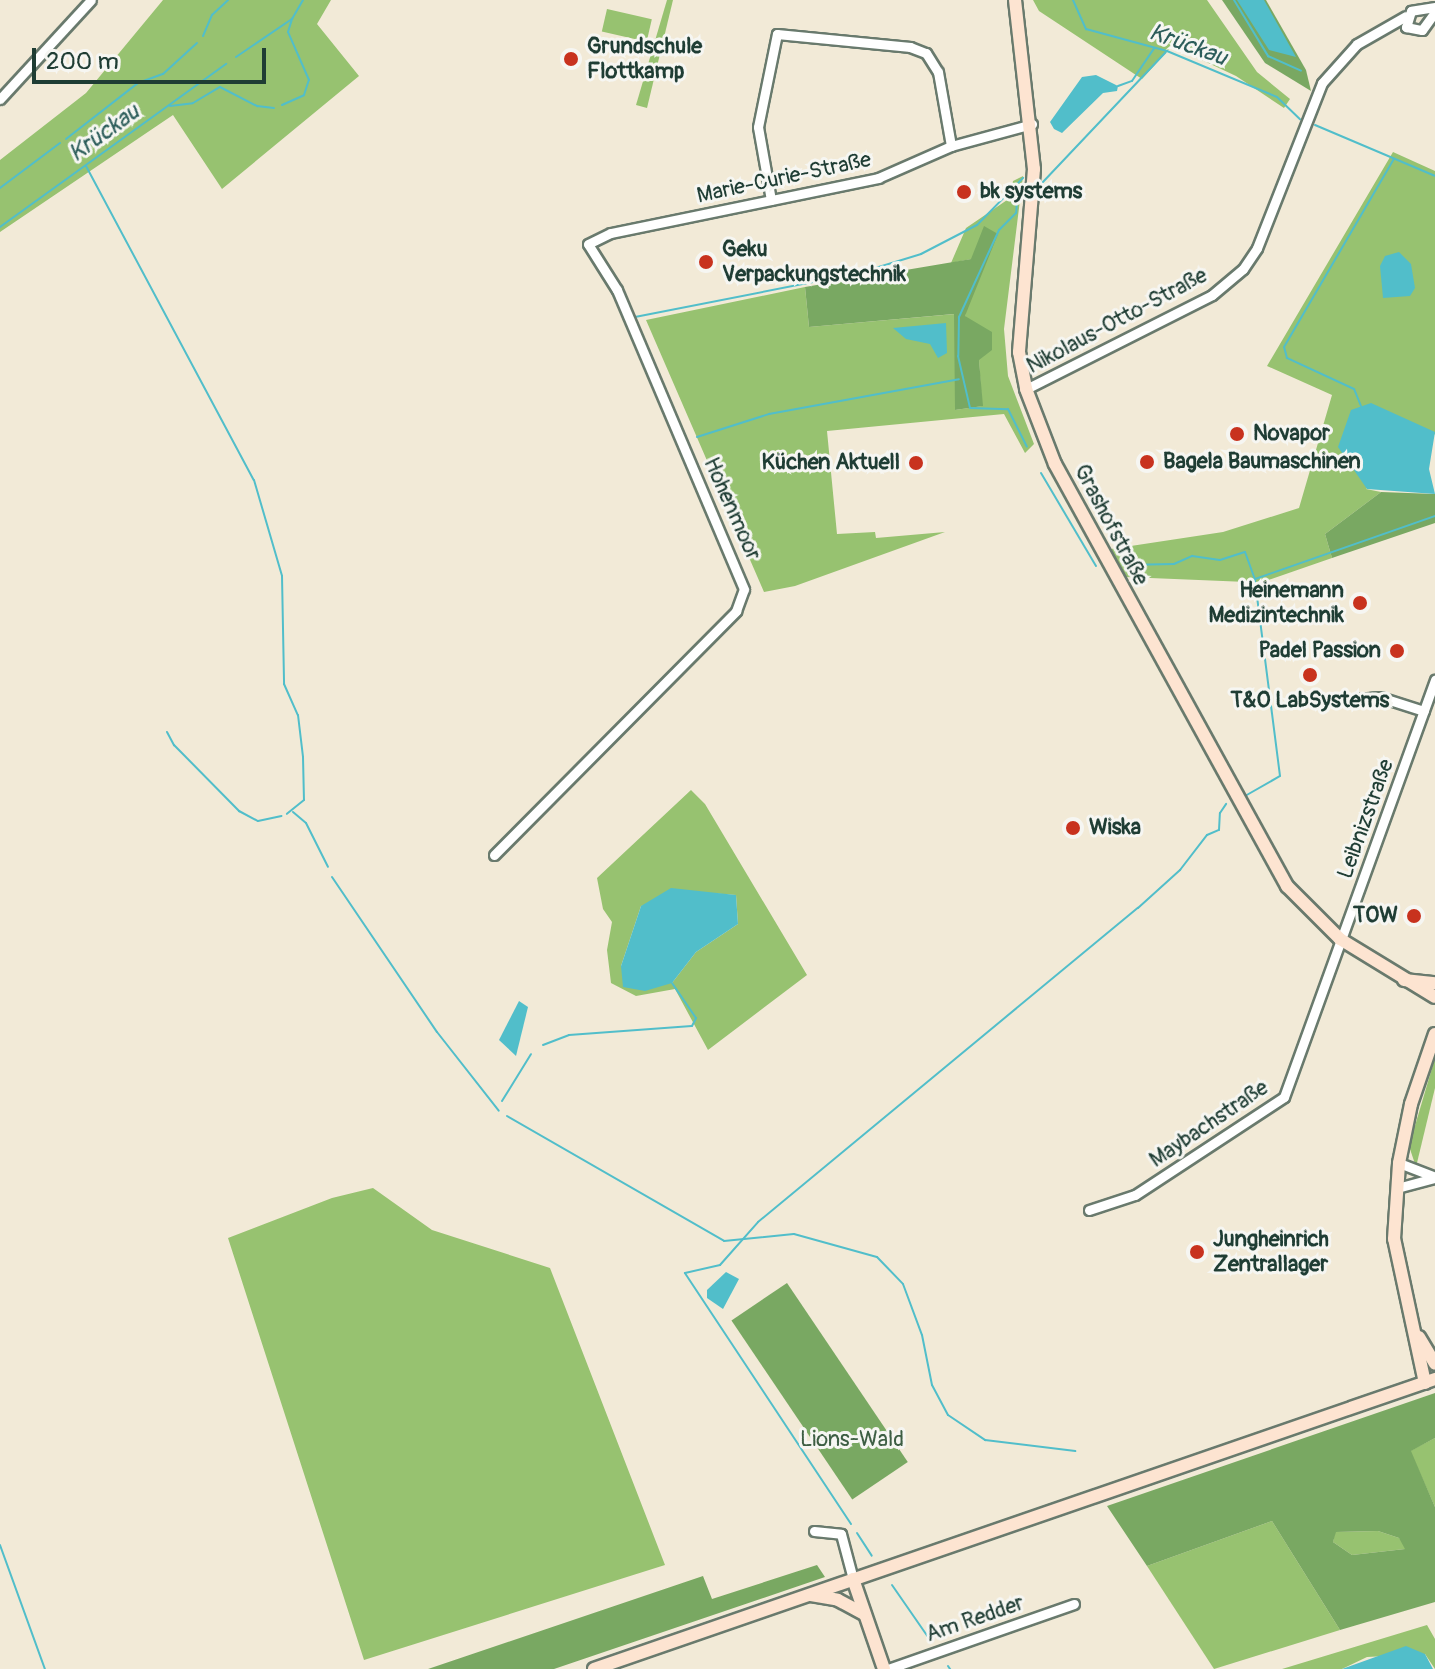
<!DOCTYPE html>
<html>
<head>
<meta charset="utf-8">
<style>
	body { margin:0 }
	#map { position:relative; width:1435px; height:1669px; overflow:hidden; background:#f2ead7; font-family:Pangolin,sans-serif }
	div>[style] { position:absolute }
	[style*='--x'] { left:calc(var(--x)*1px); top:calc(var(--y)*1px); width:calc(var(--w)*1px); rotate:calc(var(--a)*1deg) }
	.green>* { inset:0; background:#97c270; transform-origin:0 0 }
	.forest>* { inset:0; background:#79a862; transform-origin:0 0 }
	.water>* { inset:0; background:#51beca }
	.stream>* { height:2px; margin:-1px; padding:0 1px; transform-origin:1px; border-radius:1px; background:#51beca }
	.roads { filter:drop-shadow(2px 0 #697a6d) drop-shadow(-2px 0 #697a6d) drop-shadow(0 2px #697a6d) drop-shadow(0 -2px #697a6d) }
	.street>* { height:9px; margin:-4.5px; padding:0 4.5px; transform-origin:4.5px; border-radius:4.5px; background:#fff }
	.secondary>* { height:12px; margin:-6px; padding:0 6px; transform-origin:6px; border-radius:6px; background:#fde4d1 }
	.dots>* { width:22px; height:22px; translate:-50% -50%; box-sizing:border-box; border:4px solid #f6f6f2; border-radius:50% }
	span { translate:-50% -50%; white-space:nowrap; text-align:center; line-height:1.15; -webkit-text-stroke:6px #f6f6f2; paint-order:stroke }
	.poi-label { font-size:22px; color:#1f3d34; font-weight:700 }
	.left { translate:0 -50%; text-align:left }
	.right { translate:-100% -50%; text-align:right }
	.street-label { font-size:22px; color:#1f3d34 }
	.park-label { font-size:22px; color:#3d5e43 }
	.water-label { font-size:24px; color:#2c5d5a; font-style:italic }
	.scale { position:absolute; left:32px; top:48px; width:234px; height:36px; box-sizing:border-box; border:4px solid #1f3d34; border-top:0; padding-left:10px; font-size:24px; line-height:28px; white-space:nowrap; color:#1f3d34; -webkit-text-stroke:6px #f6f6f2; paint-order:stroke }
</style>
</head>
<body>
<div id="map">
	<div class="green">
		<i style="clip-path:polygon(163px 0,331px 0,317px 24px,359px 76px,222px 189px,173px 115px,0 232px,0 160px,86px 93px)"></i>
		<i style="clip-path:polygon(667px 0,673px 0,647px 108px,636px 105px)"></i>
		<i style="clip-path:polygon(1033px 0,1207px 0,1257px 72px,1290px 99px,1284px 108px,1236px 76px,1172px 46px,1142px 79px,1039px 11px)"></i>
		<i style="left:607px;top:9px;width:46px;height:23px;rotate:13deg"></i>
		<i style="clip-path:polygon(1393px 152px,1435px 171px,1435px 434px,1366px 489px,1381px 492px,1325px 534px,1332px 558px,1248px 587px,1247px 582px,1126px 577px,1111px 549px,1223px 532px,1299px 508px,1332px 395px,1267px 366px)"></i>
		<i style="clip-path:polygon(1023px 176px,1004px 329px,1008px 376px,1034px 444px,1025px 453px,1004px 414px,827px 431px,837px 534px,875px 532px,876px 538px,945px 532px,795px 586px,764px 592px,646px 320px,805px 287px,809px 327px,955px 314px,955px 410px,982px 406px,979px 360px,965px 316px,971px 259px,951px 263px,966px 228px,1010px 198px,1013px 181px)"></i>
		<i style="clip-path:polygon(evenodd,691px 790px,705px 804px,807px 975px,708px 1050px,675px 989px,636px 996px,611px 983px,607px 950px,612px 922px,603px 909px,597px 878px,691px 790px,709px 893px,736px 895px,738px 924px,696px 952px,672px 983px,621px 966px,641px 906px,709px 893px)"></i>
		<i style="clip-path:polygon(1435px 1058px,1435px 1088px,1416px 1167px,1409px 1146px)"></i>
		<i style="clip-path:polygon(373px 1188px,432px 1230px,550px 1268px,665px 1565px,364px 1660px,228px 1238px,332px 1198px)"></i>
		<i style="clip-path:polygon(1435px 1438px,1435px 1507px,1410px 1451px)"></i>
		<i style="clip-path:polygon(1272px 1521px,1340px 1630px,1214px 1669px,1147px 1566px)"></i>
		<i style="clip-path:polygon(1378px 1531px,1399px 1538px,1407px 1543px,1405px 1549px,1352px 1555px,1333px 1542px,1335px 1532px)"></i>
		<i style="clip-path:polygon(1427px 1625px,1435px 1639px,1435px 1669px,1425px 1654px,1367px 1657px,1342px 1669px,1282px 1669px)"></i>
	</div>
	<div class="forest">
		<i style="clip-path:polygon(1222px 0,1266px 0,1306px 70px,1311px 91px,1265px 63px)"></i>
		<i style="clip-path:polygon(984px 226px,998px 234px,965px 316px,992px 332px,992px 350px,979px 360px,983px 406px,955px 410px,954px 314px,809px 327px,805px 287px,971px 259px)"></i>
		<i style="clip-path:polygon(1381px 492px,1435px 494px,1435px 523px,1332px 558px,1325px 534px)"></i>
		<i style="left:787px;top:1283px;width:216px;height:67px;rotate:56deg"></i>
		<i style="clip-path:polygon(evenodd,1435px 1393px,1435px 1438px,1411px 1451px,1435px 1507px,1435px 1602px,1340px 1630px,1272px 1521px,1147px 1566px,1107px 1506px,1435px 1393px,1378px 1531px,1399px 1538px,1405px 1549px,1352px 1555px,1333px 1542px,1336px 1532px,1378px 1531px)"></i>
		<i style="clip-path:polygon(817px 1565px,825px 1577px,554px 1669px,428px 1669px,703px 1576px,712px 1599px)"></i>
	</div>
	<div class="water">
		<i style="clip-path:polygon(1237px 0,1264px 0,1296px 57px,1269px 50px)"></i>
		<i style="clip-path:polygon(1096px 75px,1118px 86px,1117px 91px,1103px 93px,1062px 133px,1054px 129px,1050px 122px,1082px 77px)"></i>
		<i style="clip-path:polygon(1399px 252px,1411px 264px,1415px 288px,1410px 296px,1383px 298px,1380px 266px,1385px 256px)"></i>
		<i style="clip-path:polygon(946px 323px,947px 353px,938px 358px,930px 344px,906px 339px,893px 328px)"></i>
		<i style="clip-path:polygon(1371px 403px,1435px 432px,1429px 469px,1435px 494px,1367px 489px,1338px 447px,1351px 410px)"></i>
		<i style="clip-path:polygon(671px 888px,736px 895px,738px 924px,696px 952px,672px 983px,645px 991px,623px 987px,621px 966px,641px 906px)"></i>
		<i style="clip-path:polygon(519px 1001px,528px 1007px,516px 1056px,499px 1040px)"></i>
		<i style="clip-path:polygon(726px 1272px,739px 1279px,723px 1309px,707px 1298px,707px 1290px)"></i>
		<i style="clip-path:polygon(1406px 1646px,1425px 1654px,1433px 1669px,1342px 1669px)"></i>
	</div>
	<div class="stream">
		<i style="--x:1073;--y:0;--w:32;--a:66"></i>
		<i style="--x:1086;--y:29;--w:84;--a:15.2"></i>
		<i style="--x:1167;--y:51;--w:119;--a:22.7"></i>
		<i style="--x:1277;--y:97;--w:32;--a:44"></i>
		<i style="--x:1234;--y:0;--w:66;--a:58.7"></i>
		<i style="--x:1268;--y:56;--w:36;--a:24"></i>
		<i style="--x:203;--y:36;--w:23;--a:-67"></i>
		<i style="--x:212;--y:15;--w:22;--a:-43"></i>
		<i style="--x:236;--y:57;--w:68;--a:-34.2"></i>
		<i style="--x:292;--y:19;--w:22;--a:-60"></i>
		<i style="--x:1118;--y:86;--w:15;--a:-20"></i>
		<i style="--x:1132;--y:81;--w:40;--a:-56"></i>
		<i style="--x:282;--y:105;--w:24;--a:-24"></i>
		<i style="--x:304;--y:95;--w:16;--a:-72"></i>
		<i style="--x:309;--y:80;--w:52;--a:-113.6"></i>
		<i style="--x:288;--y:32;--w:14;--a:-73"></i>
		<i style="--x:170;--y:106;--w:23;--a:-7"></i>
		<i style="--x:193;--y:103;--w:31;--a:-31"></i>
		<i style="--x:220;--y:87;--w:42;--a:27.2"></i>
		<i style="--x:257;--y:106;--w:17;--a:7"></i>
		<i style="--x:1315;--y:125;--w:130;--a:23"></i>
		<i style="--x:66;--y:139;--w:91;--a:-37.9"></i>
		<i style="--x:138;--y:83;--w:27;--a:-20"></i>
		<i style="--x:163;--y:74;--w:46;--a:-42.4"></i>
		<i style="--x:86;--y:166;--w:356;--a:61.9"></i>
		<i style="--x:254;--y:480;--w:100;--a:73.7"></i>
		<i style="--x:282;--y:576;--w:108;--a:88.9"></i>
		<i style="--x:284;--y:684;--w:34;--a:66"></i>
		<i style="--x:298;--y:715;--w:42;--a:83.2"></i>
		<i style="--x:303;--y:757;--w:43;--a:88.7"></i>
		<i style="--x:304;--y:800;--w:22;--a:141"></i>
		<i style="--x:1042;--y:183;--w:180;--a:-46.6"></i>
		<i style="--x:1018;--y:187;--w:26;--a:94"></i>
		<i style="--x:1016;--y:213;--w:24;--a:135"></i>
		<i style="--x:999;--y:230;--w:96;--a:114.7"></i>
		<i style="--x:959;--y:317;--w:39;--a:91"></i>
		<i style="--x:958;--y:356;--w:53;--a:77"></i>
		<i style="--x:970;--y:408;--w:38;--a:2"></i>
		<i style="--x:1008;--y:409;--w:42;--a:63.4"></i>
		<i style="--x:0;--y:188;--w:75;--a:-36.9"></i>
		<i style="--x:0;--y:227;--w:279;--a:-35.8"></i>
		<i style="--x:635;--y:317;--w:228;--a:-11.1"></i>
		<i style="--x:859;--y:273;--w:65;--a:-17"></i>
		<i style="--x:921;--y:254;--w:63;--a:-27.4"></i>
		<i style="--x:977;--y:225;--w:66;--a:-45.6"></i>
		<i style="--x:1361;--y:406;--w:18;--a:-112"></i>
		<i style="--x:1354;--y:389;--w:74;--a:-155.2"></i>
		<i style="--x:1287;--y:358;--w:11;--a:-105"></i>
		<i style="--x:1284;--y:347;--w:218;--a:-59.7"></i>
		<i style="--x:697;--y:437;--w:76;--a:-17.7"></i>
		<i style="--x:769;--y:414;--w:193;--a:-10.4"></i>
		<i style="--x:1041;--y:473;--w:108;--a:59.4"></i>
		<i style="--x:1123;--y:565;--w:51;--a:-1.1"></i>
		<i style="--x:1174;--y:564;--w:20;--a:-24"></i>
		<i style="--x:1192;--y:556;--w:28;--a:8"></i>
		<i style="--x:1220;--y:560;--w:26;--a:-18"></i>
		<i style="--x:1245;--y:552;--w:29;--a:70"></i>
		<i style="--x:1255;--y:579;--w:191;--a:-19.3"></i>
		<i style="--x:167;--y:732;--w:15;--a:62"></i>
		<i style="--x:174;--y:745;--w:93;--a:45.4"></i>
		<i style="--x:239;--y:811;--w:21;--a:28"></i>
		<i style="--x:258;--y:821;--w:24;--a:-12"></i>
		<i style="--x:1245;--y:796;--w:40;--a:-29.7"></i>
		<i style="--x:1280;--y:776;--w:197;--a:-97.3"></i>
		<i style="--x:293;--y:812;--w:17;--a:40"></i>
		<i style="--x:306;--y:823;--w:49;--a:63.4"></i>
		<i style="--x:332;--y:877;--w:187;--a:55.9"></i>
		<i style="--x:437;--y:1032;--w:100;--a:51.9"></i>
		<i style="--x:543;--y:1045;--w:28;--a:-21"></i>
		<i style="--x:569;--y:1035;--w:123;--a:-4.2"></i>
		<i style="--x:692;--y:1026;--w:9;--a:-63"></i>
		<i style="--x:696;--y:1018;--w:42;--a:-124.4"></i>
		<i style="--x:502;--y:1101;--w:55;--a:-58.3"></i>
		<i style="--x:507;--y:1116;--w:250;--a:29.9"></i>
		<i style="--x:724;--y:1241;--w:70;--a:-5.7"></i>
		<i style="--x:794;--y:1234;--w:86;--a:15.5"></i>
		<i style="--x:877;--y:1257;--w:37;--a:46"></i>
		<i style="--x:903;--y:1284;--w:54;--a:69.6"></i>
		<i style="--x:922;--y:1335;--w:51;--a:78.7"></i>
		<i style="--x:932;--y:1385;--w:34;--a:62"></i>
		<i style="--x:948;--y:1415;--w:45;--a:34"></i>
		<i style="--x:985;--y:1440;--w:91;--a:7"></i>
		<i style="--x:851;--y:1524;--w:301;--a:-123.5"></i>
		<i style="--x:685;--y:1273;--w:36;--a:-13"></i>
		<i style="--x:720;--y:1265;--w:57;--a:-48.5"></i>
		<i style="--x:758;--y:1222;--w:493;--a:-39.6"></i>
		<i style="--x:1138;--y:908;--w:57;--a:-42.1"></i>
		<i style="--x:1180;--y:870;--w:44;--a:-52.4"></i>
		<i style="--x:1207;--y:835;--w:13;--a:-23"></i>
		<i style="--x:1219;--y:830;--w:17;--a:-87"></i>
		<i style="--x:1220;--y:813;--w:11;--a:-56"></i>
		<i style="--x:857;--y:1533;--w:27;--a:57"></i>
		<i style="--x:0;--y:1545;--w:132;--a:70.1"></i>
		<i style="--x:892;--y:1585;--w:63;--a:55.3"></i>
		<i style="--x:948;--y:1666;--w:4;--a:56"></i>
	</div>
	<div class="roads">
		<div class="street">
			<i style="--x:1435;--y:7;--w:24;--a:171"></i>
			<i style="--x:1411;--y:11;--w:17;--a:107"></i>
			<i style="--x:1406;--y:27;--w:16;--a:11"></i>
			<i style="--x:1422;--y:30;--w:22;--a:-54"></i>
			<i style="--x:0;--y:99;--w:134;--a:-47.4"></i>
			<i style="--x:771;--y:200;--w:74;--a:-100.1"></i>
			<i style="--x:758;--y:127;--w:95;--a:-78.5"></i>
			<i style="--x:777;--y:34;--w:134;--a:5.6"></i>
			<i style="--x:910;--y:47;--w:17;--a:21"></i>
			<i style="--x:926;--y:53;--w:22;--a:58"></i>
			<i style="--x:938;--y:72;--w:75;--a:80"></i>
			<i style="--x:1026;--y:389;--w:208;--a:-26.8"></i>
			<i style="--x:1212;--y:295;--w:40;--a:-40"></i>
			<i style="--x:1243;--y:269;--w:25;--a:-56"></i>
			<i style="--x:1257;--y:248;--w:177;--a:-68.5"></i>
			<i style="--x:1322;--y:83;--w:52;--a:-48.1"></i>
			<i style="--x:1357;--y:44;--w:56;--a:-29.7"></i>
			<i style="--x:1356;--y:699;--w:24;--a:-5"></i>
			<i style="--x:1380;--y:697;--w:46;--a:17.7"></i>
			<i style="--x:494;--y:855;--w:344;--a:-45.2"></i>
			<i style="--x:736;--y:611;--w:23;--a:-70"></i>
			<i style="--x:744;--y:589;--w:325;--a:-113"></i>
			<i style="--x:617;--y:290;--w:54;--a:-122.2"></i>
			<i style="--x:588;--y:244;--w:25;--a:-26"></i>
			<i style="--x:611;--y:233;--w:273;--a:-11.6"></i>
			<i style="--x:878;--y:178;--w:80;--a:-23.7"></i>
			<i style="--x:951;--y:146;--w:84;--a:-15.2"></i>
			<i style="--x:1399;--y:1163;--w:39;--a:21"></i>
			<i style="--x:1397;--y:1188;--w:39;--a:-15"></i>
			<i style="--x:1089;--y:1210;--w:48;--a:-18.1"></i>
			<i style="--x:1135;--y:1195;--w:178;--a:-33.3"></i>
			<i style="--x:1284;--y:1097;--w:444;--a:-70.1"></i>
			<i style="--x:814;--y:1531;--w:27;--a:6"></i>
			<i style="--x:841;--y:1534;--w:47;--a:75.1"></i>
			<i style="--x:888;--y:1669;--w:197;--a:-19.3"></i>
		</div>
		<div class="secondary">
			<i style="--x:1015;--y:0;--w:170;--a:83.6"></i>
			<i style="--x:1034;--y:169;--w:184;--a:94.7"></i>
			<i style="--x:1019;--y:352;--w:38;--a:79"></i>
			<i style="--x:1026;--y:389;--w:80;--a:68.9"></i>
			<i style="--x:1055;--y:464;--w:482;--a:61.2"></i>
			<i style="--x:1287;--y:886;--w:75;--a:45"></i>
			<i style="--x:1340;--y:939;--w:111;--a:31.4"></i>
			<i style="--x:1404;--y:980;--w:31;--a:6"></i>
			<i style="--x:1419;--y:1337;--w:31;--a:59"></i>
			<i style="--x:1425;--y:1383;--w:147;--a:-102.1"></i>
			<i style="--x:1394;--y:1239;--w:76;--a:-86.2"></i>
			<i style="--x:1399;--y:1163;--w:60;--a:-78.5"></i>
			<i style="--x:1411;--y:1104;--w:74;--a:-71.1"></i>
			<i style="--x:853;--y:1579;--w:95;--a:71"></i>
			<i style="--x:811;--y:1595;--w:27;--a:10"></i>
			<i style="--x:838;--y:1600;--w:30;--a:28"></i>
			<i style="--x:594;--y:1669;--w:890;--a:-19.03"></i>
		</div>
	</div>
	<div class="dots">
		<i style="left:571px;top:59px;background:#c8321e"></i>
		<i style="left:964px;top:192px;background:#c8321e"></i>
		<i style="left:706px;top:262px;background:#c8321e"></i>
		<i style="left:1237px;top:434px;background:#c8321e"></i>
		<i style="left:1147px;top:462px;background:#c8321e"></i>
		<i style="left:916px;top:463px;background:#c8321e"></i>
		<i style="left:1360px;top:603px;background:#c8321e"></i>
		<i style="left:1397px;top:651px;background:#c8321e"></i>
		<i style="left:1310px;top:675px;background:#c8321e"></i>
		<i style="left:1073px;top:828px;background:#c8321e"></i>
		<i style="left:1414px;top:916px;background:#c8321e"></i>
		<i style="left:1197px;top:1252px;background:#c8321e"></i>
	</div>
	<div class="poi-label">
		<span class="left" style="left:587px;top:59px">Grundschule<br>Flottkamp</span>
		<span class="left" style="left:980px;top:192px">bk systems</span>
		<span class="left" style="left:722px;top:262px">Geku<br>Verpackungstechnik</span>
		<span class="left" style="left:1253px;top:434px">Novapor</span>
		<span class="left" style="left:1163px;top:462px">Bagela Baumaschinen</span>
		<span class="right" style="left:900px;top:463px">Küchen Aktuell</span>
		<span class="right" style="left:1344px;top:603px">Heinemann<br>Medizintechnik</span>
		<span class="right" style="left:1381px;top:651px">Padel Passion</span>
		<span style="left:1310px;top:701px">T&amp;O LabSystems</span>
		<span class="left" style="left:1089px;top:828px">Wiska</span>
		<span class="right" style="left:1398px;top:916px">TOW</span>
		<span class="left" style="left:1213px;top:1252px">Jungheinrich<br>Zentrallager</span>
	</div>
	<div class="street-label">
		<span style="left:784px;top:178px;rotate:-12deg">Marie-Curie-Straße</span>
		<span style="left:1117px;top:321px;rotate:-28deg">Nikolaus-Otto-Straße</span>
		<span style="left:732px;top:509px;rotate:66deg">Hohenmoor</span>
		<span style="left:1111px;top:525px;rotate:62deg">Grashofstraße</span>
		<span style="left:1366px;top:819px;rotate:-70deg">Leibnizstraße</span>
		<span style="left:1209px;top:1124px;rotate:-34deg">Maybachstraße</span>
		<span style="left:975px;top:1619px;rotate:-19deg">Am Redder</span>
	</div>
	<div class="park-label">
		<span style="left:852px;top:1440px">Lions-Wald</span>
	</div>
	<div class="water-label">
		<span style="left:1188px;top:45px;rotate:20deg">Krückau</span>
		<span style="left:104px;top:133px;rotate:-36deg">Krückau</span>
	</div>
	<div class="scale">200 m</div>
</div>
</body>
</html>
